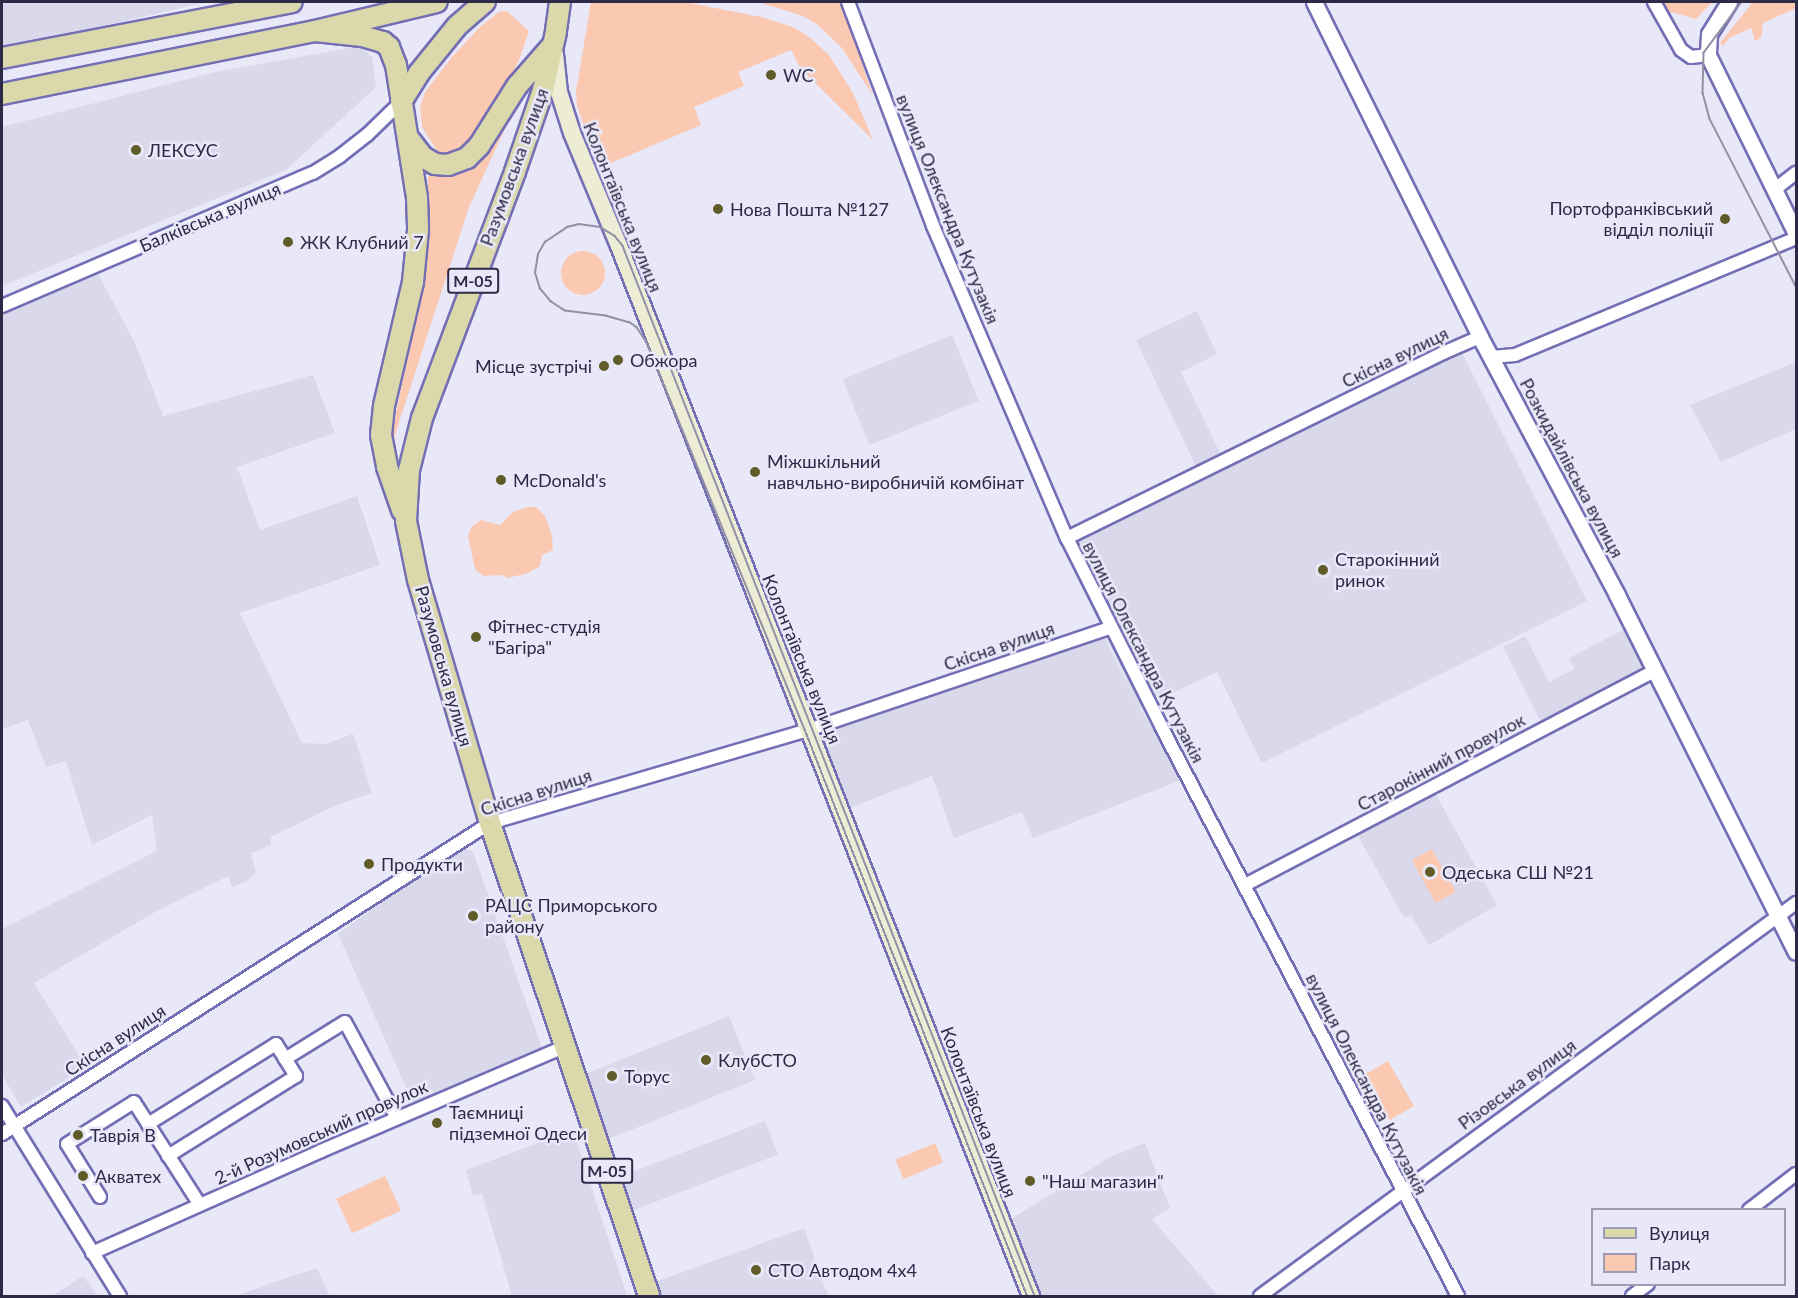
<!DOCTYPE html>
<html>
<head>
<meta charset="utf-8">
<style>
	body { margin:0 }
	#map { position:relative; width:1798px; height:1298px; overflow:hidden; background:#e8e8f8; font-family:Lato,sans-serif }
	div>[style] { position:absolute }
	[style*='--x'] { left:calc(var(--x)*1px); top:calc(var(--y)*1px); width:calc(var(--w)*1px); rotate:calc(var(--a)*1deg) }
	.built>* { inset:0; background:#d9d9eb; transform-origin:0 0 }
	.green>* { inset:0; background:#fbc9b1; transform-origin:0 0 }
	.round { border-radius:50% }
	.roads { filter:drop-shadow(2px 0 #746eb5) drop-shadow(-2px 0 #746eb5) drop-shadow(0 2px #746eb5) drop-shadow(0 -2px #746eb5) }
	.minor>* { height:12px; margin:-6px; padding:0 6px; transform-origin:6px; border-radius:6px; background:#fff }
	.tertiary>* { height:15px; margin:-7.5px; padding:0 7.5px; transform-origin:7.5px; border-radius:7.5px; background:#fff }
	.secondary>* { height:16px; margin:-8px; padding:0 8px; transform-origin:8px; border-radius:8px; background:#edecd5 }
	.primary>* { height:20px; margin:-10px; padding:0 10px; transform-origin:10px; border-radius:10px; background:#dbd9ab }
	.tram>* { height:1.5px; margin:-0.75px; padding:0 0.75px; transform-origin:0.75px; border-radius:0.75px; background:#9290a7 }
	.dots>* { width:16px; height:16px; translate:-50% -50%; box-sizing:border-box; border:3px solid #e8e8f8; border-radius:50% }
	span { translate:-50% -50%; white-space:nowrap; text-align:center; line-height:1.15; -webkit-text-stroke:5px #e8e8f8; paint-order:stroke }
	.shield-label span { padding:2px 4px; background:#e8e8f8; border:2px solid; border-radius:4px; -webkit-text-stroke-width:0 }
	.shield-label { font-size:16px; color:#2d2a48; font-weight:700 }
	.poi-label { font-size:18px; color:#2d2a48 }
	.left { translate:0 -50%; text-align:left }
	.right { translate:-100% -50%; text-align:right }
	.street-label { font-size:18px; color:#2d2a48 }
	.frame { position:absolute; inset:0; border:3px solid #2d2a48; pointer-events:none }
	.legend { position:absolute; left:1591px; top:1208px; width:195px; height:78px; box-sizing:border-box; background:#e8e8f8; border:2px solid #9d9cb2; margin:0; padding:8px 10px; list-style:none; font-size:18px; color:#2d2a48 }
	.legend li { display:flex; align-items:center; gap:12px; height:30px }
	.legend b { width:30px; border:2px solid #9d9cb2 }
</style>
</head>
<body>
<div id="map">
	<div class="built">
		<i style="clip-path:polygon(2px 2px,207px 2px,2px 49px)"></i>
		<i style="clip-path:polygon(360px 46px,372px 57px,376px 87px,286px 170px,2px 286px,2px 127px,211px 73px)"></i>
		<i style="clip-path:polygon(98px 274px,135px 343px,163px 416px,313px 375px,335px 433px,237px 467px,260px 530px,357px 496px,380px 565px,240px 613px,302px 743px,326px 744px,353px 734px,372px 793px,334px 806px,271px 837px,271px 845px,251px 853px,256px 872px,247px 881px,232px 887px,228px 876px,155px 912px,34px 983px,86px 1067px,21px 1107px,2px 1075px,2px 929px,157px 851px,152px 815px,92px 845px,66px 761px,46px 767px,28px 720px,2px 729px,2px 314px)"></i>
		<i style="clip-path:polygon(1197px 311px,1217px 354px,1181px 372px,1223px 459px,1198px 471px,1136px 340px)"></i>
		<i style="left:952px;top:335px;width:71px;height:118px;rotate:68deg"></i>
		<i style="clip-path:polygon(1459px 347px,1587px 601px,1262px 763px,1217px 672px,1140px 708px,1184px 779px,1033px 838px,1022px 812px,954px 838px,932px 776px,842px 811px,810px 730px,1102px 633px,1140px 708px,1060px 540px)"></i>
		<i style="clip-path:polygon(1796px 362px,1796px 429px,1721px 462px,1690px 405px)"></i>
		<i style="clip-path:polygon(1631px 626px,1653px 670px,1545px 730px,1503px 647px,1525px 636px,1549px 682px,1574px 669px,1569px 658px)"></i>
		<i style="clip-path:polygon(1435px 793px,1497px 905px,1429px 945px,1411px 915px,1404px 918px,1357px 834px)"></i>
		<i style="clip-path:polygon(461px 845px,473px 852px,542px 1048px,413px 1103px,338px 934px)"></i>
		<i style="left:729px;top:1016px;width:69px;height:162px;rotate:68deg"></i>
		<i style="left:765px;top:1121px;width:36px;height:164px;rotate:69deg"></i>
		<i style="clip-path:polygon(573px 1130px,627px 1296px,512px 1296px,482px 1193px,473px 1196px,466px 1170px)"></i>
		<i style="clip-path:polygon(1145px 1143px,1170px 1208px,1152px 1219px,1218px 1296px,1041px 1296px,1005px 1223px,1110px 1157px)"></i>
		<i style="clip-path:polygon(804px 1228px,828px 1296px,653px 1296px,647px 1285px)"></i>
		<i style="clip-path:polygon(317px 1268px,330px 1296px,236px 1296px,292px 1276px)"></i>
		<i style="clip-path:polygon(83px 1276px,98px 1296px,52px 1296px,72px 1283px)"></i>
	</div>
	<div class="green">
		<i style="clip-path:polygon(591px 2px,685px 2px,761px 17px,793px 27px,808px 36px,829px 55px,853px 93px,873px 140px,801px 69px,791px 50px,738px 72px,744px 86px,694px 107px,701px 125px,599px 168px,577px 106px,576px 92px)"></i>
		<i style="clip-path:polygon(758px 2px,842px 2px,872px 94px,842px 48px,818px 25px,803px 16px)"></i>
		<i style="clip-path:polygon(1662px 2px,1712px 2px,1696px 19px,1667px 11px)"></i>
		<i style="clip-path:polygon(1753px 2px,1796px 2px,1796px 8px,1763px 23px,1761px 38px,1755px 41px,1751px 28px,1729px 38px,1723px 46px,1720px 43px)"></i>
		<i style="clip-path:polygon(507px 11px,529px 31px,520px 58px,504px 90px,467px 147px,453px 154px,438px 152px,422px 127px,420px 107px,425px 92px,452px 57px,481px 26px,499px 12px)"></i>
		<i style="clip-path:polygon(515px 107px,469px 207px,393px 441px,390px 443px,427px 262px,428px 176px,456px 172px,473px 166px,486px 152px)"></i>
		<i class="round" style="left:561px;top:251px;width:44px;height:44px"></i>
		<i style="clip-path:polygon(528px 507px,536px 507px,545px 516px,552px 536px,553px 550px,542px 555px,540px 566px,528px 573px,508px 578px,502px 575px,483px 576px,475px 569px,468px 536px,471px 527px,481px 520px,500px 525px,513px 512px)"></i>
		<i style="left:1432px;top:849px;width:49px;height:23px;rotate:61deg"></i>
		<i style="left:1388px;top:1061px;width:52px;height:28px;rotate:60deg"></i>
		<i style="left:935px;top:1143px;width:21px;height:43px;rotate:67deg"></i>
		<i style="left:385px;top:1176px;width:38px;height:54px;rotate:65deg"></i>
	</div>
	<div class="roads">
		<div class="minor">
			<i style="--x:848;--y:2;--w:240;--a:69.2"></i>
			<i style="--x:933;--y:226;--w:340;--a:66.8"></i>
			<i style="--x:1067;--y:538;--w:212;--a:63.4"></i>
			<i style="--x:1162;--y:728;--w:640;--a:62.47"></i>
			<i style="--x:1654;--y:2;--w:55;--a:60.6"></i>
			<i style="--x:1681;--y:50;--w:12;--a:35"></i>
			<i style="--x:1691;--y:57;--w:17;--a:-7"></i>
			<i style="--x:1774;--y:190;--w:28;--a:-38"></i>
			<i style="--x:2;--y:306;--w:338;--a:-23.2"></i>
			<i style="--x:313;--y:173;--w:32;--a:-32"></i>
			<i style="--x:340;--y:156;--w:34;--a:-38"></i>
			<i style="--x:367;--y:135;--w:47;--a:-44.1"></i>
			<i style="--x:1491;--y:357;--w:24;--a:-5"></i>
			<i style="--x:1515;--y:355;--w:304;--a:-22.6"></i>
			<i style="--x:1067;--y:538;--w:419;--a:-26.2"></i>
			<i style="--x:1443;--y:353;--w:40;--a:-23.4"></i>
			<i style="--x:1245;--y:885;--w:462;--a:-27.6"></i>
			<i style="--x:285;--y:1059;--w:70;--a:-31.7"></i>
			<i style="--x:345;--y:1022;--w:109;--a:61.6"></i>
			<i style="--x:2;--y:1106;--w:224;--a:58.2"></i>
			<i style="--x:148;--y:1124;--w:151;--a:-32"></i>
			<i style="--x:276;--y:1044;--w:38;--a:58"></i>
			<i style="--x:296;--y:1076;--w:151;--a:148"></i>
			<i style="--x:2;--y:1134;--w:579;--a:-32.51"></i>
			<i style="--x:490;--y:823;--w:328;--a:-16.3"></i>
			<i style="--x:805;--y:731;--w:322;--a:-18.7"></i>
			<i style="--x:100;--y:1197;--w:62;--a:-121.9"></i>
			<i style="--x:67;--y:1144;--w:79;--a:-32.1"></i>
			<i style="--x:134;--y:1102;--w:122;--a:57.3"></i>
			<i style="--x:1749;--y:1210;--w:59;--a:-37.5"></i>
			<i style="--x:92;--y:1253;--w:251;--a:-24"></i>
			<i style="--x:321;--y:1151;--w:267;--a:-23.2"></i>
			<i style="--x:1260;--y:1296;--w:665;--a:-36.25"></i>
			<i style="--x:1632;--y:1296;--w:20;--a:-37"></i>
		</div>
		<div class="tertiary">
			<i style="--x:1314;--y:2;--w:374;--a:63.6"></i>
			<i style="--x:1480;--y:337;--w:292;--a:62"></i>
			<i style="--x:1617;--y:595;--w:399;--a:63.4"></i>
			<i style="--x:1729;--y:2;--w:38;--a:122"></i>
			<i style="--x:1709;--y:34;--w:21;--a:93"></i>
			<i style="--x:1708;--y:55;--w:199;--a:63.8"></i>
		</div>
		<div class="secondary">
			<i style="--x:555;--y:54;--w:38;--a:84"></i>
			<i style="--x:559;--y:92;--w:43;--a:72.4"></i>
			<i style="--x:572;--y:133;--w:122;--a:67.4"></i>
			<i style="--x:619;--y:246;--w:1128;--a:68.58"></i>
		</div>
		<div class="primary">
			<i style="--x:560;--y:2;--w:30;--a:98"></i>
			<i style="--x:556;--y:32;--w:59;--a:102.6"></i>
			<i style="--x:543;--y:90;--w:87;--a:108.9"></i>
			<i style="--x:515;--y:172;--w:263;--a:110.7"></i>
			<i style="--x:422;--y:418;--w:54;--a:104"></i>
			<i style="--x:409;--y:470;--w:51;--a:93.4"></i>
			<i style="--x:406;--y:521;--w:60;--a:78.5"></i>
			<i style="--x:418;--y:580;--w:253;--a:73.5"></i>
			<i style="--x:490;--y:823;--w:499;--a:71.4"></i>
			<i style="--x:315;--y:31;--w:47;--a:6.1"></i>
			<i style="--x:362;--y:36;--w:22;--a:16"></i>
			<i style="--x:383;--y:42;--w:8;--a:40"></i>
			<i style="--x:389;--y:47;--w:19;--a:69"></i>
			<i style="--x:396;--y:65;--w:135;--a:81"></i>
			<i style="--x:417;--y:198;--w:32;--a:88"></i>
			<i style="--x:418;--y:230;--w:52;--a:95.5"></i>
			<i style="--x:413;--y:282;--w:127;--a:103.2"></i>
			<i style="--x:384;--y:406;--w:29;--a:96"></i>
			<i style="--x:381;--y:435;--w:33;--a:79"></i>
			<i style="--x:387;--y:467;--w:46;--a:70.8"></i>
			<i style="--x:2;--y:58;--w:295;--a:-10.9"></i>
			<i style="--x:2;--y:94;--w:319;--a:-11.4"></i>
			<i style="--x:315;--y:31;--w:125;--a:-13.4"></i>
			<i style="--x:401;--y:102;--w:34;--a:-58"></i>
			<i style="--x:419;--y:73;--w:60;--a:-51"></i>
			<i style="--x:457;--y:26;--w:37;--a:-41"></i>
			<i style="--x:409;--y:139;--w:23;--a:52"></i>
			<i style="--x:423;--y:157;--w:14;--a:30"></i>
			<i style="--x:435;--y:164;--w:13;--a:4"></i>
			<i style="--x:448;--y:165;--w:20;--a:-20"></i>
			<i style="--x:467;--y:158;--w:17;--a:-45"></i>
			<i style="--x:479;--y:146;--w:71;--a:-57.7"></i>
			<i style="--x:517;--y:86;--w:53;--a:-48.8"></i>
		</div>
	</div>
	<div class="tram">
		<i style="--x:1742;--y:2;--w:64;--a:126.7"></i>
		<i style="--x:1704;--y:53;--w:40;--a:91.4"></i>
		<i style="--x:1703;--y:93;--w:27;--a:75"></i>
		<i style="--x:1710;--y:119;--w:188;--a:62.8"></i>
		<i style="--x:1027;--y:1296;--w:607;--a:-111.45"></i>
		<i style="--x:805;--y:731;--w:420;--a:-112.2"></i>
		<i style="--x:646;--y:342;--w:17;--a:-123"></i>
		<i style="--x:637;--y:328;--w:9;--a:-144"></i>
		<i style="--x:630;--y:323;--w:25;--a:-164"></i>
		<i style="--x:606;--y:316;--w:41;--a:-173"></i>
		<i style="--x:565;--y:311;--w:17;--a:-147"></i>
		<i style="--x:551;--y:302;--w:17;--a:-130"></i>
		<i style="--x:540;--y:289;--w:17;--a:-107"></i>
		<i style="--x:535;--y:273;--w:19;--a:-81"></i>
		<i style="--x:538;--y:254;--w:14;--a:-60"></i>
		<i style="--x:545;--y:242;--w:27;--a:-34"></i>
		<i style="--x:567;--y:227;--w:12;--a:-14"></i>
		<i style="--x:579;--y:224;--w:21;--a:8"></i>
		<i style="--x:600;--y:227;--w:17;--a:31"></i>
		<i style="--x:615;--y:236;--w:13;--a:51"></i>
		<i style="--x:623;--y:246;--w:1128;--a:68.58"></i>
	</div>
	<div class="dots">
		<i style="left:771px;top:75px;background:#5f5c29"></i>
		<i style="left:136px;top:150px;background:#5f5c29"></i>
		<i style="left:718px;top:209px;background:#5f5c29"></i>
		<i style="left:1725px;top:219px;background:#5f5c29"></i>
		<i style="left:288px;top:242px;background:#5f5c29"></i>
		<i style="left:618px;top:360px;background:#5f5c29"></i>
		<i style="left:604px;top:366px;background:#5f5c29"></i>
		<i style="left:755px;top:472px;background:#5f5c29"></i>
		<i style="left:501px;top:480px;background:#5f5c29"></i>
		<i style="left:1323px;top:570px;background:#5f5c29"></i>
		<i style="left:476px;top:637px;background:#5f5c29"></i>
		<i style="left:369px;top:864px;background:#5f5c29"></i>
		<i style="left:1430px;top:872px;background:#5f5c29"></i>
		<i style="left:473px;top:916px;background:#5f5c29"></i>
		<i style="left:706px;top:1060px;background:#5f5c29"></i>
		<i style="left:612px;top:1076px;background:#5f5c29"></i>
		<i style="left:437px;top:1123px;background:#5f5c29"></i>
		<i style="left:78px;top:1135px;background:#5f5c29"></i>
		<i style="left:83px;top:1176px;background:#5f5c29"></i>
		<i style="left:1030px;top:1181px;background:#5f5c29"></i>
		<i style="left:756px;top:1270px;background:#5f5c29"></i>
	</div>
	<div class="shield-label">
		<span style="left:473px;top:281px">М-05</span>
		<span style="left:607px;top:1171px">М-05</span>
	</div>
	<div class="poi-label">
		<span class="left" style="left:783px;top:75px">WC</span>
		<span class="left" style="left:148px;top:150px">ЛЕКСУС</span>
		<span class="left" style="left:730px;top:209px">Нова Пошта №127</span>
		<span class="right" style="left:1713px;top:219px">Портофранківський<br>відділ поліції</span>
		<span class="left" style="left:300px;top:242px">ЖК Клубний 7</span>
		<span class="left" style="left:630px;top:360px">Обжора</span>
		<span class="right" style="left:592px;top:366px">Місце зустрічі</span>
		<span class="left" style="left:767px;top:472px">Міжшкільний<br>навчльно-виробничій комбінат</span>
		<span class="left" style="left:513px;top:480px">McDonald's</span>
		<span class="left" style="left:1335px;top:570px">Старокінний<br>ринок</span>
		<span class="left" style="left:488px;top:637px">Фітнес-студія<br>"Багіра"</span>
		<span class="left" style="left:381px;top:864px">Продукти</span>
		<span class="left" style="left:1442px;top:872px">Одеська СШ №21</span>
		<span class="left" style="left:485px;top:916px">РАЦС Приморського<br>району</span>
		<span class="left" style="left:718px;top:1060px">КлубСТО</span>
		<span class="left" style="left:624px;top:1076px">Торус</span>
		<span class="left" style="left:449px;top:1123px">Таємниці<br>підземної Одеси</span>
		<span class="left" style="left:90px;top:1135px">Таврія В</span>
		<span class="left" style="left:95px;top:1176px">Акватех</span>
		<span class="left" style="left:1042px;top:1181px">"Наш магазин"</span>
		<span class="left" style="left:768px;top:1270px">СТО Автодом 4х4</span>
	</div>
	<div class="street-label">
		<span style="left:514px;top:167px;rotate:-70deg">Разумовська вулиця</span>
		<span style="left:623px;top:207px;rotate:68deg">Колонтаївська вулиця</span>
		<span style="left:948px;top:209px;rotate:68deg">вулиця Олександра Кутузакія</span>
		<span style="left:210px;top:217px;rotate:-23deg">Балківська вулиця</span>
		<span style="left:1395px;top:357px;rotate:-26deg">Cкісна вулиця</span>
		<span style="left:1572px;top:468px;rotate:62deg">Розкидайлівська вулиця</span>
		<span style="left:999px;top:646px;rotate:-19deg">Cкісна вулиця</span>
		<span style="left:1144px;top:652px;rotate:63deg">вулиця Олександра Кутузакія</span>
		<span style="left:802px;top:659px;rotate:68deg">Колонтаївська вулиця</span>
		<span style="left:444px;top:666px;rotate:74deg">Разумовська вулиця</span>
		<span style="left:1441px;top:762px;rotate:-28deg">Старокінний провулок</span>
		<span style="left:536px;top:792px;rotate:-18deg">Cкісна вулиця</span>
		<span style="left:115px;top:1040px;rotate:-33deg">Cкісна вулиця</span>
		<span style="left:1367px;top:1084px;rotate:63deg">вулиця Олександра Кутузакія</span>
		<span style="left:1517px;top:1084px;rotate:-36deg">Різовська вулиця</span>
		<span style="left:979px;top:1112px;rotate:69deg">Колонтаївська вулиця</span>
		<span style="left:321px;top:1132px;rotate:-24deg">2-й Розумовський провулок</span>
	</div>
	<div class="frame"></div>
	<ul class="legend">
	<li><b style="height:8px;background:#dbd9ab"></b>Вулиця</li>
	<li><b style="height:16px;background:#fbc9b1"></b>Парк</li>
	</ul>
</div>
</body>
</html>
